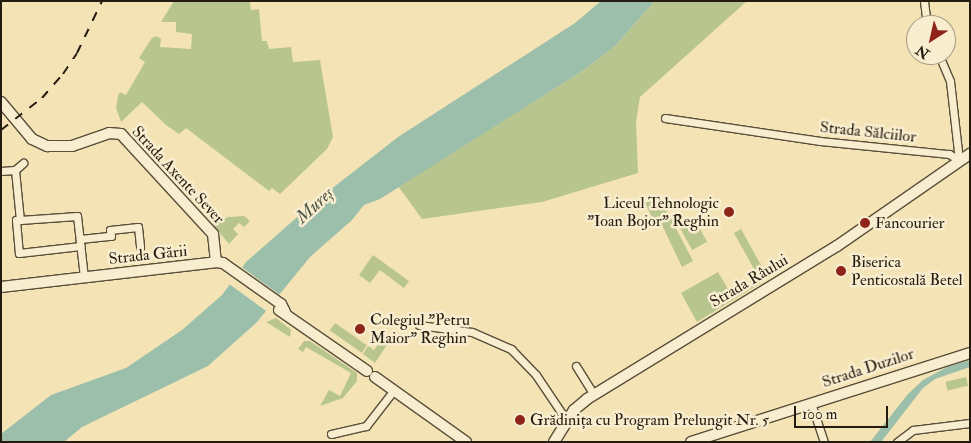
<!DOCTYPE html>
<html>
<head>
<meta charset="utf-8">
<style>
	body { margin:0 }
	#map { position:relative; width:971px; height:443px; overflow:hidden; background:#f4e4b5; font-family:"IM FELL Double Pica",serif }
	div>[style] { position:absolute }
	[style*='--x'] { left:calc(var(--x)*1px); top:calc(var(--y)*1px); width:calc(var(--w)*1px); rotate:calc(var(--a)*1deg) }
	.green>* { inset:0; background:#b9c58f; transform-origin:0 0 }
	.water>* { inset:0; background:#9cbfab }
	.pier>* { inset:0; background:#f4e4b5; transform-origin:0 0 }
	.roads { filter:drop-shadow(1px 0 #594e3a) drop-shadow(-1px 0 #594e3a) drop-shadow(0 1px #594e3a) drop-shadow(0 -1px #594e3a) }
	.street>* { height:7px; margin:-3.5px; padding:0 3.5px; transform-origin:3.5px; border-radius:3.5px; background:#f8edcf }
	.secondary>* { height:10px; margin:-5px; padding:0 5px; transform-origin:5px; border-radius:5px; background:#f8edcf }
	.rail>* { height:2px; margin-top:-1px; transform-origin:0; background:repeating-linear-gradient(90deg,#251c11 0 9px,transparent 0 18px) }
	.dots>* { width:14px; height:14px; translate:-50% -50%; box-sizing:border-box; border:2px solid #f8edcf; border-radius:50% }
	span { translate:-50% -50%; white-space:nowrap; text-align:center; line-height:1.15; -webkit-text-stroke:5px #f8edcf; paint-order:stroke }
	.street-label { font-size:16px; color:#251c11 }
	.poi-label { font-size:16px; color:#251c11 }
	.right { translate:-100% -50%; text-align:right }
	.left { translate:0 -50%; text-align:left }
	.water-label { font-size:18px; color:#4f5547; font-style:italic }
	.frame { position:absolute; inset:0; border:2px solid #251c11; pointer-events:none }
	.north { position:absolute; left:906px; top:15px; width:50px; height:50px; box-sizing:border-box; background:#f8edcf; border:1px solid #a49983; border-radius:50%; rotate:215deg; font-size:14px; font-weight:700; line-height:20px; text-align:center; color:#251c11 }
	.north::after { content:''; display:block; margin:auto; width:18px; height:22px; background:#8f2418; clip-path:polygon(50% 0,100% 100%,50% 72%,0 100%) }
	.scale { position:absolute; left:794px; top:406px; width:94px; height:22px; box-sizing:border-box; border:2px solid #251c11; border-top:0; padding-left:6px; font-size:15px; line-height:18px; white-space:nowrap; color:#251c11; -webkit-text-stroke:4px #f8edcf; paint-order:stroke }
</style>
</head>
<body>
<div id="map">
	<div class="green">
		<i style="clip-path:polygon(174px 1px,250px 2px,251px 10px,259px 9px,262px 41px,267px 41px,269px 49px,291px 47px,293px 62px,320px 60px,333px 137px,327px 149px,280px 194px,272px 188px,269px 191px,186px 128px,179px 134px,166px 125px,142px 102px,121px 122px,116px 108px,118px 96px,120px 92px,126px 95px,145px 62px,139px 58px,152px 38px,156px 36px,161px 39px,160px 47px,191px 49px,192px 34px,176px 32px,176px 22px,161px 22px)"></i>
		<i style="clip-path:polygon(655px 1px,747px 1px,640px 97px,636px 122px,638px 173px,542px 202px,422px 219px,398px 186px,584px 70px,615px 46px)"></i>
		<i style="clip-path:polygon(659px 196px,693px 261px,682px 267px,662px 225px,657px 227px,645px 203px)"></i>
		<i style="clip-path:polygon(244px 216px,250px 221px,244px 227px,239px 223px,233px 229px,238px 234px,229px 244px,213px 225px,228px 217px)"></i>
		<i style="left:695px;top:220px;width:25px;height:17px;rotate:61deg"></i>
		<i style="left:741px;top:229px;width:45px;height:8px;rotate:61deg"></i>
		<i style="clip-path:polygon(373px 255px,409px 281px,404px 288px,380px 270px,370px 283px,359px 275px)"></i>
		<i style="clip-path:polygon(718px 272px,728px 289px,757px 278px,761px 283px,697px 322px,681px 293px)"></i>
		<i style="clip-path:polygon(276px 318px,291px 330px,290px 337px,266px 322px)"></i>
		<i style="left:335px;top:323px;width:39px;height:9px;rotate:35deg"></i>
		<i style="clip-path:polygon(384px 336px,390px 340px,375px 363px,363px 354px,368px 346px,374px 350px)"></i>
		<i style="clip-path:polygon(304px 341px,310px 341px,357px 373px,357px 381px,343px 398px,320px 406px,329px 390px,340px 396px,351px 373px,306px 347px,303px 352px,298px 349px)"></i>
		<i style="left:966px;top:377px;width:9px;height:21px;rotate:77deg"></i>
	</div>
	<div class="water">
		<i style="clip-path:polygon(601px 1px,655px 1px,615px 46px,584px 70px,380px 199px,364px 205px,352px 220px,310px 257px,257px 322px,208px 366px,82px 427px,64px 442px,1px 442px,1px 434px,51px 395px,126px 368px,182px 330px,222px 295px,246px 262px,312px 204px,398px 137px,575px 23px)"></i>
		<i style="clip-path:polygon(970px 360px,970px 367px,935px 379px,923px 388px,881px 442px,870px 442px,908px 394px,923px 380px,947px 367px)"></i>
	</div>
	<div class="pier">
		<i style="left:240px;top:266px;width:52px;height:21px;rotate:36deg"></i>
	</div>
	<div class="roads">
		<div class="street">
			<i style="--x:924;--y:1;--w:24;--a:83"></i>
			<i style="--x:939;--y:55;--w:28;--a:67"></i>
			<i style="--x:950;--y:81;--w:80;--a:83.5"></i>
			<i style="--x:665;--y:118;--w:157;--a:8.4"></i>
			<i style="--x:820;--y:141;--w:130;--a:5.8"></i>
			<i style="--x:949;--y:154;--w:12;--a:31"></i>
			<i style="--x:15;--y:170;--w:11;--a:-41"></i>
			<i style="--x:1;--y:171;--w:14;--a:-4"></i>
			<i style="--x:15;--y:170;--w:50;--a:84.3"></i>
			<i style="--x:20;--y:220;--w:57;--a:-4"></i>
			<i style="--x:77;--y:216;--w:61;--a:83.5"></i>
			<i style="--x:20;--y:220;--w:4;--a:180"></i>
			<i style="--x:16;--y:220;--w:33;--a:85"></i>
			<i style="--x:19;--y:253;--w:62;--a:-6.4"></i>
			<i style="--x:80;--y:239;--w:31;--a:-6"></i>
			<i style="--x:111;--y:236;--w:6;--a:-99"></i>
			<i style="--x:110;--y:230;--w:28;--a:-6"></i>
			<i style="--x:138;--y:227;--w:20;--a:84"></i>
			<i style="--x:419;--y:325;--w:53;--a:7.5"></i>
			<i style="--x:472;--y:332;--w:43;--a:23.6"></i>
			<i style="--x:511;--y:349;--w:36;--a:46"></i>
			<i style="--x:536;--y:375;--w:55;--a:56"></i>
			<i style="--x:576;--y:366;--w:34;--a:58"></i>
			<i style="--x:811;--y:403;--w:41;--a:71.6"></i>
			<i style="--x:331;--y:434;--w:36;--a:-13"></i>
			<i style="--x:366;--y:426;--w:46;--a:-52.1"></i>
			<i style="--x:897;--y:442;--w:20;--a:-37"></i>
			<i style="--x:913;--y:430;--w:57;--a:-7"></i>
		</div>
		<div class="secondary">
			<i style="--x:1;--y:102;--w:48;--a:50"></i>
			<i style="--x:32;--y:139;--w:17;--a:25"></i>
			<i style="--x:47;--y:146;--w:25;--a:0"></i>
			<i style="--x:72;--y:146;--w:39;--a:-19"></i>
			<i style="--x:109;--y:133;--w:12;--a:5"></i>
			<i style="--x:121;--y:134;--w:136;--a:47.4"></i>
			<i style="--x:213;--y:234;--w:28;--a:84"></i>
			<i style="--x:1;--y:287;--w:216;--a:-6.6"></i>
			<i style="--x:216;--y:262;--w:7;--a:8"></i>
			<i style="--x:223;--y:263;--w:71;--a:35.3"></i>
			<i style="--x:281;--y:304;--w:9;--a:63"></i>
			<i style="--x:279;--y:310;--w:107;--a:34.7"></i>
			<i style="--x:375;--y:377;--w:112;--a:35.5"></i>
			<i style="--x:554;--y:442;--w:38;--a:-58"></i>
			<i style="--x:574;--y:410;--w:17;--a:-40"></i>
			<i style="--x:587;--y:399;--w:293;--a:-31.5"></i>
			<i style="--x:837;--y:246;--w:162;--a:-34.7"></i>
			<i style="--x:691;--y:442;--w:293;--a:-17.7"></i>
		</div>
	</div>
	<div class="rail">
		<i style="--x:1;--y:130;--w:52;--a:-38"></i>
		<i style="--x:42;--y:98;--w:32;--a:-49"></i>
		<i style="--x:63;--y:74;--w:25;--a:-56"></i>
		<i style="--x:77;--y:53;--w:58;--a:-64.3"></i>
	</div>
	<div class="dots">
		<i style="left:729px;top:212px;background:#8f2418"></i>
		<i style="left:865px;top:223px;background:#8f2418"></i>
		<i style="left:841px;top:271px;background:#8f2418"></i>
		<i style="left:360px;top:329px;background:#8f2418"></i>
		<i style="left:520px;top:420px;background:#8f2418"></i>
	</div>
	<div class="street-label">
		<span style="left:868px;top:132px;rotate:6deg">Strada Sălciilor</span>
		<span style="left:178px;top:175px;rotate:47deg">Strada Axente Sever</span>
		<span style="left:148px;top:255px;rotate:-6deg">Strada Gării</span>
		<span style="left:749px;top:281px;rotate:-31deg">Strada Râului</span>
		<span style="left:868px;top:368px;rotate:-18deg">Strada Duzilor</span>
	</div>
	<div class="poi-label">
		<span class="right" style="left:719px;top:212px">Liceul Tehnologic<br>"Ioan Bojor" Reghin</span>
		<span class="left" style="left:875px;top:223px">Fancourier</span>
		<span class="left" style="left:851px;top:271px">Biserica<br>Penticostală Betel</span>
		<span class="left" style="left:370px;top:329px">Colegiul "Petru<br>Maior" Reghin</span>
		<span class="left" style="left:530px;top:420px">Grădinița cu Program Prelungit Nr. 5</span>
	</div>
	<div class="water-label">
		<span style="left:315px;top:206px;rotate:-43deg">Mureș</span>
	</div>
	<div class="frame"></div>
	<div class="north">N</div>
	<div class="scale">100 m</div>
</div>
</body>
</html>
